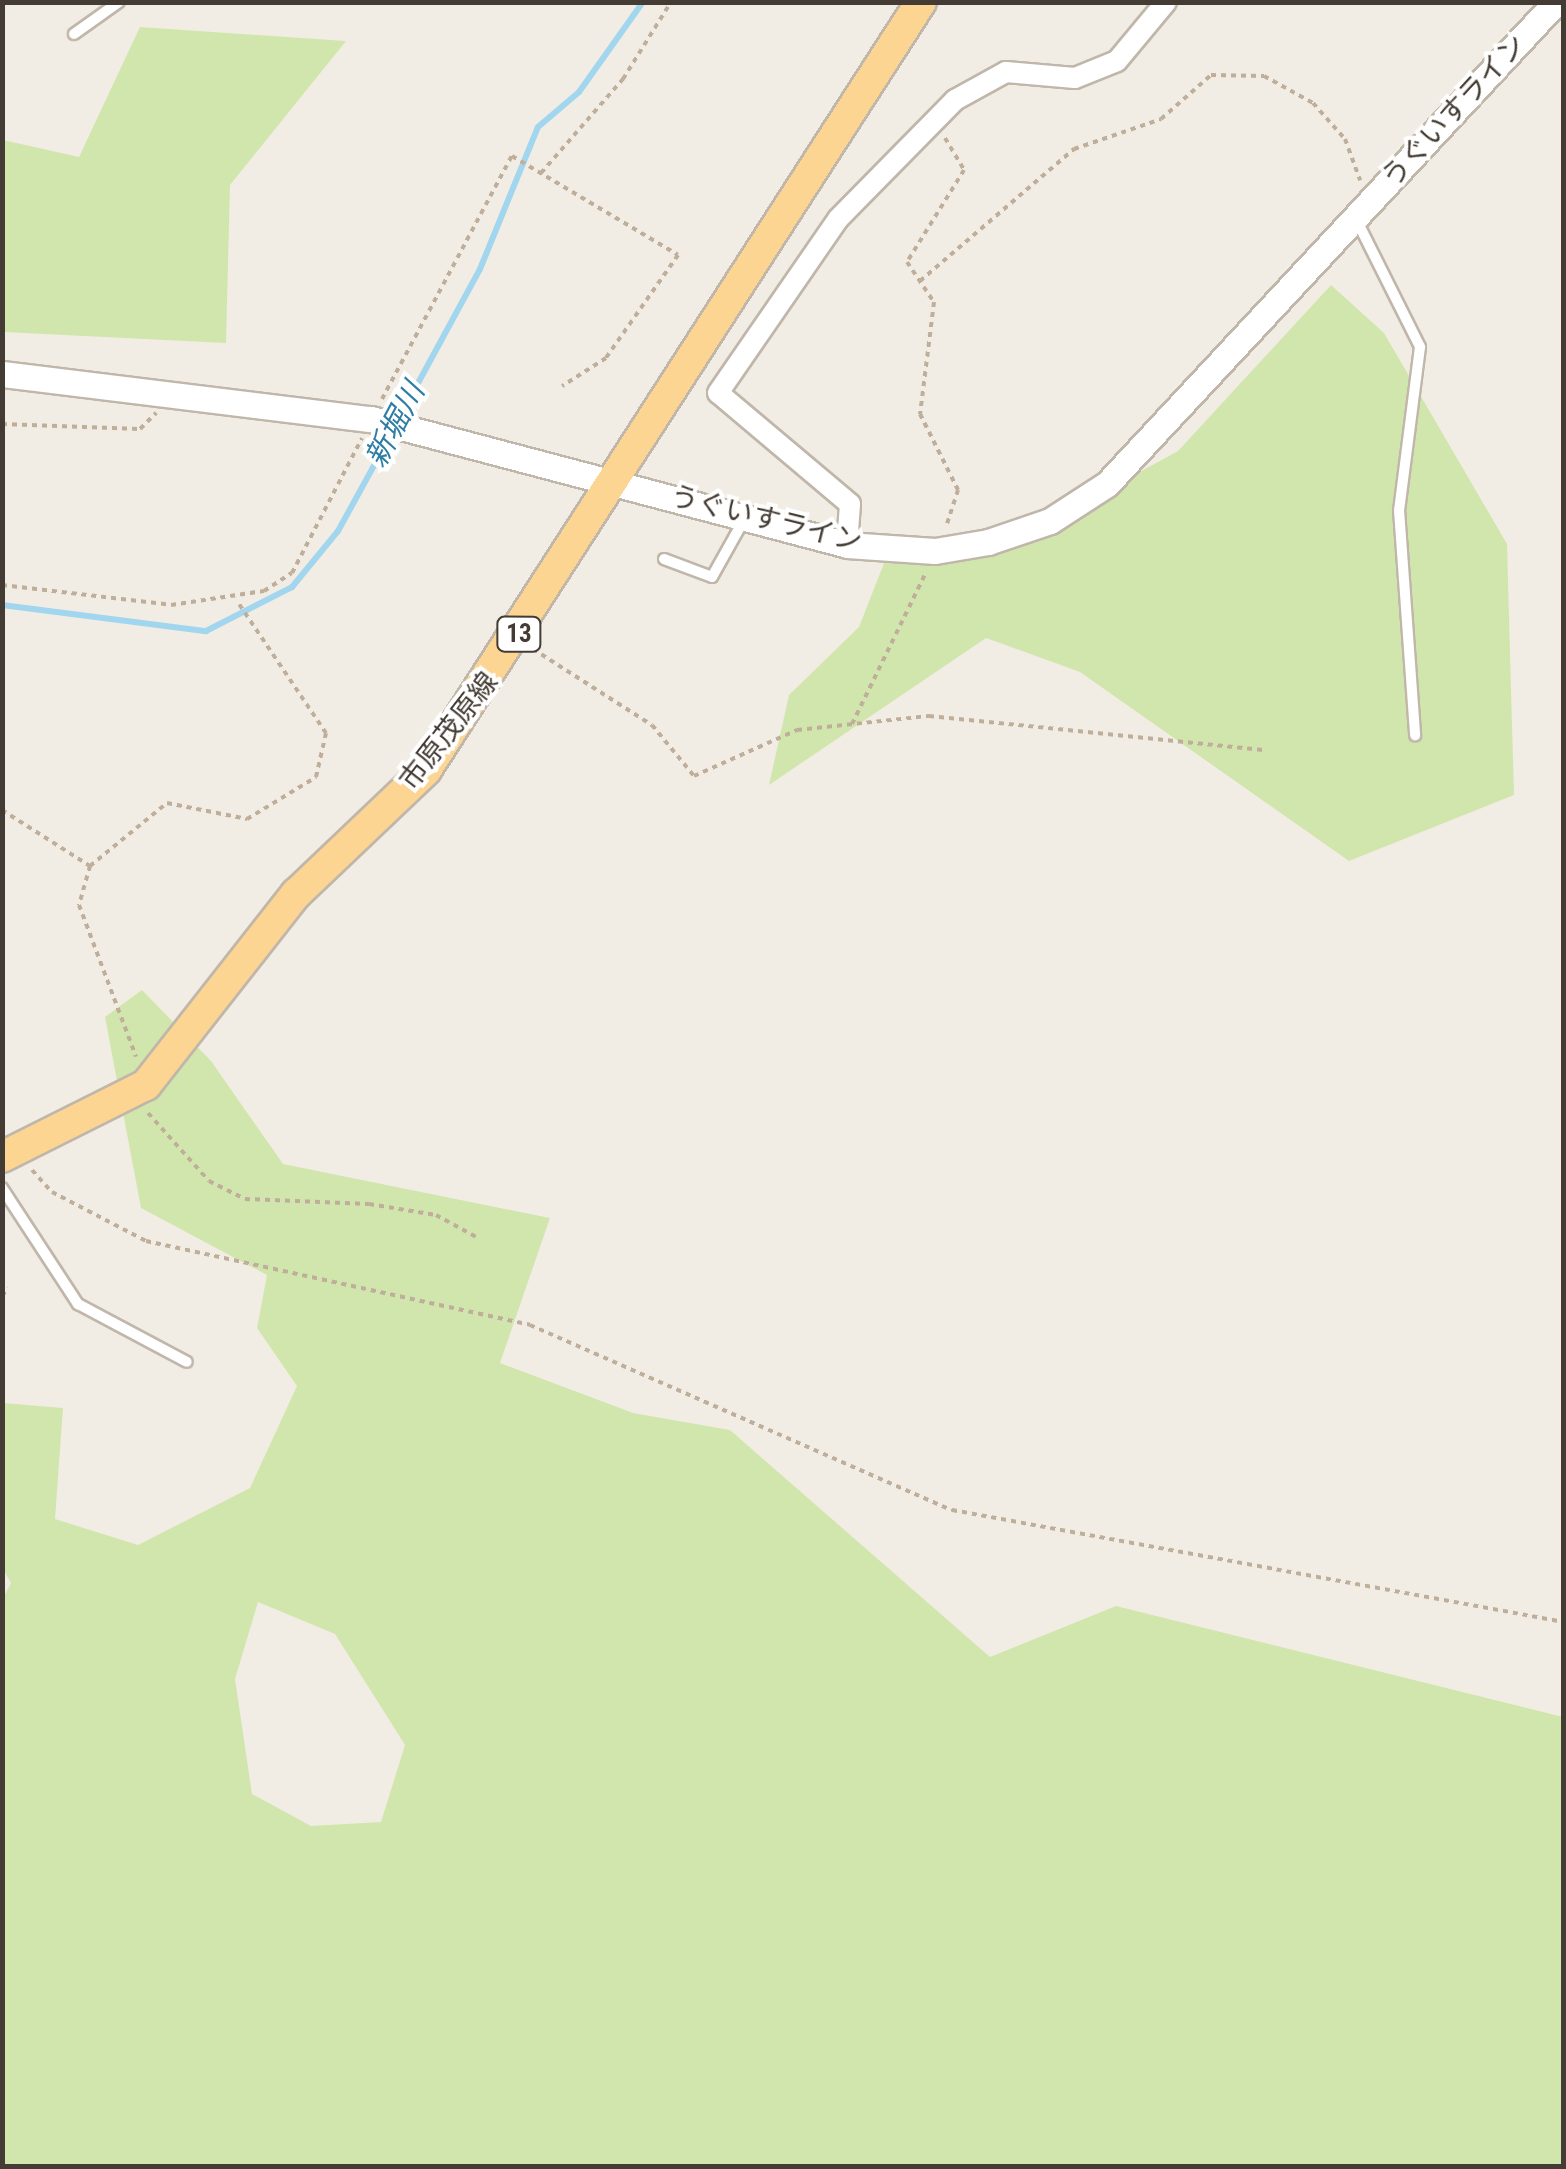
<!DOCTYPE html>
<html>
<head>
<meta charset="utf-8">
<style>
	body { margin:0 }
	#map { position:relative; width:1566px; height:2169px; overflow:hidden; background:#f2ede4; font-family:"Roboto Condensed","Noto Sans JP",sans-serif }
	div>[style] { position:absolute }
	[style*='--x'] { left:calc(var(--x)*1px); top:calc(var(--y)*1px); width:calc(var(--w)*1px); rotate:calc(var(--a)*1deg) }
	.green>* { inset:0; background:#d1e6ad }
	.stream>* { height:6px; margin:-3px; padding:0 3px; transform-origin:3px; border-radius:3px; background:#a1d6ee }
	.path>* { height:4px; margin-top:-2px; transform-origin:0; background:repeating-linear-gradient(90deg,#bfae99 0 5px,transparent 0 10px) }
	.roads { filter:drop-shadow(2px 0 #c0b6aa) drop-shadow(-2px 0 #c0b6aa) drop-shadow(0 2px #c0b6aa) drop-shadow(0 -2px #c0b6aa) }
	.service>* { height:10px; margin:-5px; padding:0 5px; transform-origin:5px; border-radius:5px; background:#fff }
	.minor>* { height:20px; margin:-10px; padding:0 10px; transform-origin:10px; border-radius:10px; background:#fff }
	.tertiary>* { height:25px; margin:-12.5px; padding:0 12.5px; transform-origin:12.5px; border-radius:12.5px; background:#fff }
	.primary>* { height:30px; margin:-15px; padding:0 15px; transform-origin:15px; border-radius:15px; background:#fcd593 }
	span { translate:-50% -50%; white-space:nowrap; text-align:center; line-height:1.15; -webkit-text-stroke:8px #fff; paint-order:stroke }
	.shield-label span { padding:2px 8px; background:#fff; border:2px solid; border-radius:8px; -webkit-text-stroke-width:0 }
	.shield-label { font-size:25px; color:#443c34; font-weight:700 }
	.street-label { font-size:28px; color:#443c34 }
	.water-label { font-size:30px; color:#2e7da5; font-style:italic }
	.frame { position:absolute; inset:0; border:5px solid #443c34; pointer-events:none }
</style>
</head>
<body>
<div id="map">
	<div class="green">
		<i style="clip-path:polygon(140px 27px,346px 41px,230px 185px,226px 343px,3px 332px,3px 140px,79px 157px)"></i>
		<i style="clip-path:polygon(1331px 285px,1384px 333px,1507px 544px,1514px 795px,1349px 861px,1080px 672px,986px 638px,769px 785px,789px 695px,859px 627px,890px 548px,1050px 521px,1178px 451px)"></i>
		<i style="clip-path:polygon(evenodd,142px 990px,211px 1061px,283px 1164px,550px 1218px,500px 1363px,633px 1413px,730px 1430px,990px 1657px,1116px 1606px,1563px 1717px,1563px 2166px,3px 2166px,2px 1600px,11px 1583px,3px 1569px,3px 1403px,63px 1408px,55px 1519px,138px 1545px,250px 1488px,297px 1386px,257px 1328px,267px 1275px,141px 1208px,105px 1017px,142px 990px,258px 1602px,335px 1634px,405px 1745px,381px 1822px,311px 1826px,252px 1794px,235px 1679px,258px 1602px)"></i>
	</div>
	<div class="stream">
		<i style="--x:398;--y:420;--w:172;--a:-61.5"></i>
		<i style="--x:480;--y:269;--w:153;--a:-67.8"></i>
		<i style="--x:538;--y:127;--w:54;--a:-40.5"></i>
		<i style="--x:579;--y:92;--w:110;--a:-54.6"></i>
		<i style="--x:2;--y:605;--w:206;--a:7.3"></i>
		<i style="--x:206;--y:631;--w:97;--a:-27.1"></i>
		<i style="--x:292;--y:587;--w:72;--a:-50.6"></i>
		<i style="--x:338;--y:531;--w:114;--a:-61.2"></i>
	</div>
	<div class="path">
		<i style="--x:945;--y:138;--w:37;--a:59"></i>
		<i style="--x:964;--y:170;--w:108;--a:121.8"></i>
		<i style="--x:907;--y:262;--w:48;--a:56"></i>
		<i style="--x:934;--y:302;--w:113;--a:97.1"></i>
		<i style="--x:920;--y:414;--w:85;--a:63.4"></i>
		<i style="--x:958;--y:490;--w:38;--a:108"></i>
		<i style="--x:541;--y:173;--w:125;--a:-48.9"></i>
		<i style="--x:623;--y:79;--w:91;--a:-58.1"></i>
		<i style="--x:920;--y:281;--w:203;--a:-40.6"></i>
		<i style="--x:1074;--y:149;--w:92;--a:-19"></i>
		<i style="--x:1161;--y:119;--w:67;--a:-41.3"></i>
		<i style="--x:1211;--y:75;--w:53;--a:1.1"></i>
		<i style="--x:1264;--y:76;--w:56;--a:28.9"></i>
		<i style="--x:1313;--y:103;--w:48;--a:48.4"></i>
		<i style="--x:1345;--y:139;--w:44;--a:69.9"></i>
		<i style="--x:382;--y:399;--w:276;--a:-61.9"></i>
		<i style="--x:512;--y:156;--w:193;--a:30.8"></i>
		<i style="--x:678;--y:255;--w:126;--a:125"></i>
		<i style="--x:606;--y:358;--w:52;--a:147.5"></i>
		<i style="--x:2;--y:424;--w:138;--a:2.1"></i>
		<i style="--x:140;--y:429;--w:23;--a:-45"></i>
		<i style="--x:2;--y:585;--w:170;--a:6.7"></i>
		<i style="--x:171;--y:605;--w:94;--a:-8.6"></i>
		<i style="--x:264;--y:591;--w:33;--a:-33"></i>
		<i style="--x:292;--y:573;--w:152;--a:-62.6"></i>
		<i style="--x:533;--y:649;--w:141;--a:32.6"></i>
		<i style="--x:652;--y:725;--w:66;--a:50.5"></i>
		<i style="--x:694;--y:776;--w:113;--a:-24.1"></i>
		<i style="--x:797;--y:730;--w:133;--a:-6.1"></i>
		<i style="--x:929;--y:716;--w:338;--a:5.8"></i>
		<i style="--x:852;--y:724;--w:169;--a:-64"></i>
		<i style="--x:2;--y:810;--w:104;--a:32.5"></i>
		<i style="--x:90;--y:866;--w:41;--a:105.8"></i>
		<i style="--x:79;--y:905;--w:162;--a:69.4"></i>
		<i style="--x:90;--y:866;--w:99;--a:-39.3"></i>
		<i style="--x:167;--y:803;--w:82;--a:11.3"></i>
		<i style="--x:247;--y:819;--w:81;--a:-31.3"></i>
		<i style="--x:316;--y:777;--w:45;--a:-77.2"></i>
		<i style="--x:326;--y:733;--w:159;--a:-124"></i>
		<i style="--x:148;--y:1113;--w:91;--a:48.1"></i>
		<i style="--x:209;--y:1181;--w:40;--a:26.6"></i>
		<i style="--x:245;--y:1199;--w:124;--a:2.3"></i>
		<i style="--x:369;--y:1204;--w:68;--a:9.3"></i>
		<i style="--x:436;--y:1215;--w:48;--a:28.7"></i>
		<i style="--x:32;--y:1170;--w:30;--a:48"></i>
		<i style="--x:52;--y:1192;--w:106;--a:27.5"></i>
		<i style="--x:146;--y:1241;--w:393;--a:12.3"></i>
		<i style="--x:530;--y:1325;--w:461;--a:23.7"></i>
		<i style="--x:952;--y:1510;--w:622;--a:10.37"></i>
		<i style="--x:2;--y:1296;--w:10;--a:-53"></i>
	</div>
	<div class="roads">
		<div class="service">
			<i style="--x:74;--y:34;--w:55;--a:-35.4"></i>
			<i style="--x:1356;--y:219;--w:143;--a:63.4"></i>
			<i style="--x:1420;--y:347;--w:164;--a:97.3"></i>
			<i style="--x:1399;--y:510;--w:226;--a:85.9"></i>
			<i style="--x:664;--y:559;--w:51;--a:20.6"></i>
			<i style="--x:712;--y:577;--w:68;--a:-60.8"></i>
			<i style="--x:2;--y:1188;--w:139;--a:56.8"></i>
			<i style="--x:78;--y:1304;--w:123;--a:28"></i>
		</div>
		<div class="minor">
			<i style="--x:847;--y:545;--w:41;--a:-85.8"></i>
			<i style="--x:850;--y:504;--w:172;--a:-139.9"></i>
			<i style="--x:718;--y:393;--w:211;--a:-55.4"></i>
			<i style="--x:838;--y:219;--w:167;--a:-45.5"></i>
			<i style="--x:955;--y:100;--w:58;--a:-28.8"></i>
			<i style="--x:1006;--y:72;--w:69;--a:5"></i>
			<i style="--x:1075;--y:78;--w:45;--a:-22"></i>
			<i style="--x:1117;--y:61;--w:77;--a:-50.3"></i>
		</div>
		<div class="tertiary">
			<i style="--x:2;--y:374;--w:372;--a:7"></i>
			<i style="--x:371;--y:419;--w:492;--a:14.8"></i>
			<i style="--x:847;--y:545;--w:88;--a:3.9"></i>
			<i style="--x:935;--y:551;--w:54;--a:-9.6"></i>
			<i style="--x:988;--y:542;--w:65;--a:-18.7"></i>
			<i style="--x:1050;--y:521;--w:68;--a:-33"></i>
			<i style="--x:1107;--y:484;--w:659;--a:-47.03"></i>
		</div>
		<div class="primary">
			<i style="--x:2;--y:1157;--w:161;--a:-26.6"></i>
			<i style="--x:146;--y:1085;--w:243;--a:-51.9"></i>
			<i style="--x:296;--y:894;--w:180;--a:-43.6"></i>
			<i style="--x:426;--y:770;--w:914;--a:-57.2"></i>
		</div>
	</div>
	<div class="shield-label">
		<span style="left:519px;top:634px">13</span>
	</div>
	<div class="street-label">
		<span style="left:1454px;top:111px;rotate:-47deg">うぐいすライン</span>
		<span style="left:766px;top:519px;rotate:14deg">うぐいすライン</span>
		<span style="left:449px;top:731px;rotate:-52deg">市原茂原線</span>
	</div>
	<div class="water-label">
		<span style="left:395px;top:425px;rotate:-62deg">新堀川</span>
	</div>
	<div class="frame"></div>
</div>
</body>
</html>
